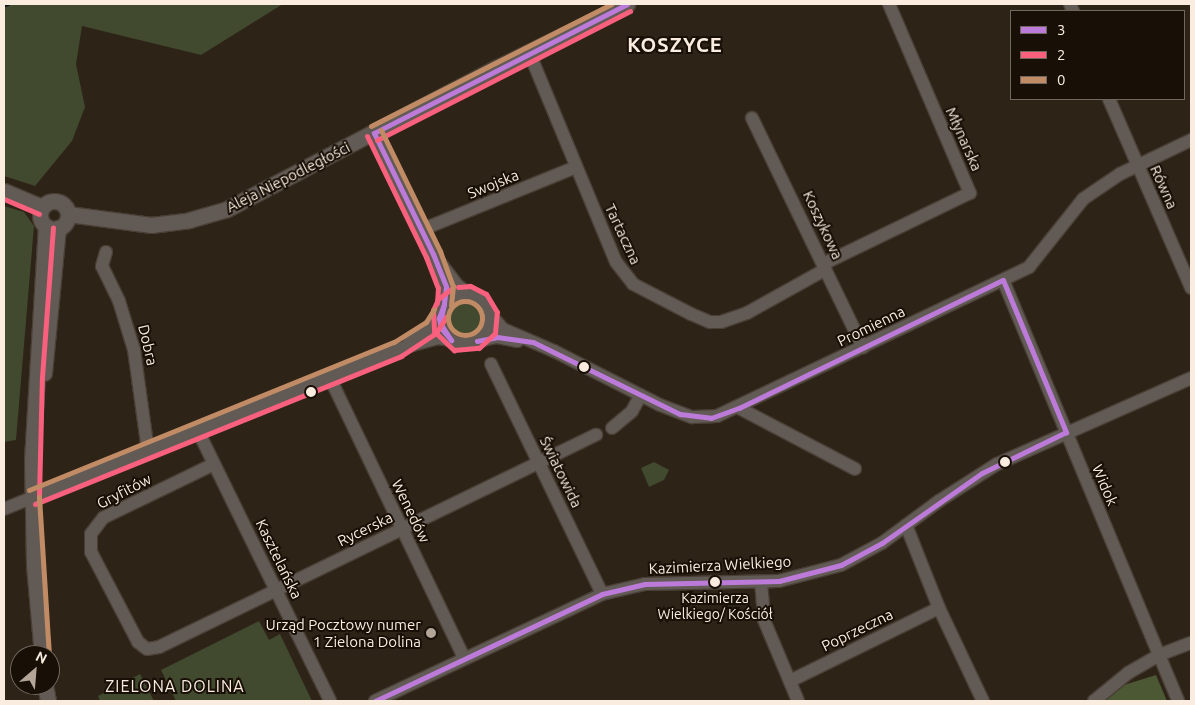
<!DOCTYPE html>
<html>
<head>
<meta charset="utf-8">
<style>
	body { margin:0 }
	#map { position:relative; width:1195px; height:705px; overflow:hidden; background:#2e2317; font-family:Ubuntu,sans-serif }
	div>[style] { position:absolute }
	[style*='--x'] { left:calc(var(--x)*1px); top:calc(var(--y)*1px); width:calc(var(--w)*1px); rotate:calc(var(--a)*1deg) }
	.green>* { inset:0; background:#41492e }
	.round { border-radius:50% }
	.forest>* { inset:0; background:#4c5834 }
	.stream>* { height:3px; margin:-1.5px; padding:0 1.5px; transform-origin:1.5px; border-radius:1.5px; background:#051520 }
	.roads { filter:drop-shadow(1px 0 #493f35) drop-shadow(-1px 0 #493f35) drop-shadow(0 1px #493f35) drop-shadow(0 -1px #493f35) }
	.minor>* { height:12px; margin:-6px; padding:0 6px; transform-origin:6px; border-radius:6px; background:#625a54 }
	.minor>.ring { margin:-6px; padding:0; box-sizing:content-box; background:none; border:12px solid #625a54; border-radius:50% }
	.tertiary>* { height:15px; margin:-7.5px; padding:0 7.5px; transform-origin:7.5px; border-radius:7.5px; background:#625a54 }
	.tertiary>.ring { margin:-7.5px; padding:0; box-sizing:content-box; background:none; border:15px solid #625a54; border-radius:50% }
	.bus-1>* { height:5px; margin:-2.5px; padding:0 2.5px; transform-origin:2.5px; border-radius:2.5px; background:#bd7bd9 }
	.bus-2>* { height:5px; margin:-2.5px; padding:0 2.5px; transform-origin:2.5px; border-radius:2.5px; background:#f8607d }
	.bus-3>* { height:5px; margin:-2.5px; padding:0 2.5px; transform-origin:2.5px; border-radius:2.5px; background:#c18c65 }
	.bus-3>.ring { margin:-2.5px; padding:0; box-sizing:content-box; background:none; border:5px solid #c18c65; border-radius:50% }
	.dots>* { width:14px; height:14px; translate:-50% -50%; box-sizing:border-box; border:2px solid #180f06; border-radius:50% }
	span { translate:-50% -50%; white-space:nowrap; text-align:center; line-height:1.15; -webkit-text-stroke:4px #180f06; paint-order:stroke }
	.bus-label { font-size:14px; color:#faecdf }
	.street-label { font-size:15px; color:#faecdf }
	.poi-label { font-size:15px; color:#faecdf }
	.right { translate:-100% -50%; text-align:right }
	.neighbourhood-label { font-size:16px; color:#faecdf; letter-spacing:1px }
	.district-label { font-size:20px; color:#faecdf; font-weight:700; letter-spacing:1px }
	.frame { position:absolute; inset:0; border:5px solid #faecdf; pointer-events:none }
	.legend { position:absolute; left:1010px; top:10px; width:175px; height:90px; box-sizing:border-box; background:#180f06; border:1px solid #72675d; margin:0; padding:6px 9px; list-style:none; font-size:15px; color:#faecdf }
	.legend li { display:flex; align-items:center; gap:10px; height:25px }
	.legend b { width:25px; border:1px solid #72675d }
	.north { position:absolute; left:10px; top:645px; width:50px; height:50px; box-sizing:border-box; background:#180f06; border:1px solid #72675d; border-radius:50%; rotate:27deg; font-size:14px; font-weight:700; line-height:20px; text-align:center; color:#faecdf }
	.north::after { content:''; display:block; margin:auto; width:18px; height:22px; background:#b3a699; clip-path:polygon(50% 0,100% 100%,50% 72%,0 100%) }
</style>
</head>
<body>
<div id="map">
	<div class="green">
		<i style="clip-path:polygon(4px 4px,283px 4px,201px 55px,82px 26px,76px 64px,85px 107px,72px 141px,35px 186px,4px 176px)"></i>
		<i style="clip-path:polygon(4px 206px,24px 212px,34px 226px,16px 440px,4px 442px)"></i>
		<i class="round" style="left:446px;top:300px;width:38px;height:38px"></i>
		<i style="clip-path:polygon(654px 462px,669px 470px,664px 480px,649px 487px,641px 468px)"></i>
		<i style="clip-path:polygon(259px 621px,269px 640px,280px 634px,312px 701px,176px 701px,161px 670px)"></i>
		<i style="clip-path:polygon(140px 674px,154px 701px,100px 701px,98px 696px)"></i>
	</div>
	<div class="forest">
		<i style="clip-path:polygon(1156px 675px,1167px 701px,1105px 701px,1124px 685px)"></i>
	</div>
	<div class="stream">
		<i style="--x:4;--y:5;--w:4;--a:-14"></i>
	</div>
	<div class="roads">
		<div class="minor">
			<i style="--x:1070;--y:4;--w:8;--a:67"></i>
			<i style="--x:529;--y:52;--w:227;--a:67.5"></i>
			<i style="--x:616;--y:262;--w:28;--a:52"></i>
			<i style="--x:633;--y:284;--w:65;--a:27.3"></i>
			<i style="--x:691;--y:314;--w:21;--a:23"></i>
			<i style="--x:710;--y:322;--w:11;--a:0"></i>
			<i style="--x:721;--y:322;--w:28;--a:-19"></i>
			<i style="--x:747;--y:313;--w:90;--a:-29.1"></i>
			<i style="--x:1109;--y:99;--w:206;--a:66.5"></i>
			<i style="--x:752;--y:118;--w:255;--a:64.2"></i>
			<i style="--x:374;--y:133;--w:135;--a:64"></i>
			<i style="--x:433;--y:254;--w:35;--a:68"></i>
			<i style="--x:446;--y:287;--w:17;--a:97"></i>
			<i style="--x:421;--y:230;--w:167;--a:-22.1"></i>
			<i style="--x:106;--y:252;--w:15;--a:106"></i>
			<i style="--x:102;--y:266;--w:39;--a:64"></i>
			<i style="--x:119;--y:301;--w:51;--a:73"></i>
			<i style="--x:134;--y:350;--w:102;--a:82.1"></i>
			<i style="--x:823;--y:264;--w:163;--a:-25.8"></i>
			<i style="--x:970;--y:193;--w:206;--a:-113.2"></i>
			<i style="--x:442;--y:265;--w:25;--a:53"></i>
			<i style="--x:457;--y:285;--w:14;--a:36"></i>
			<i style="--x:1003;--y:280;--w:456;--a:67.4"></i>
			<i class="ring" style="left:440px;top:294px;width:38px;height:38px"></i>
			<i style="--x:490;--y:314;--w:20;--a:49"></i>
			<i style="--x:503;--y:329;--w:56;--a:23.3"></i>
			<i style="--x:554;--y:351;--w:119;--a:27"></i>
			<i style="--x:660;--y:405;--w:34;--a:21"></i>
			<i style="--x:692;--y:417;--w:25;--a:-2"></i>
			<i style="--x:717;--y:416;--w:346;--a:-25.5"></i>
			<i style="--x:1029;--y:267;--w:87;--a:-51.5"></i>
			<i style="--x:1083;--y:199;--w:45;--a:-34"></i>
			<i style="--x:1120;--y:174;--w:79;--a:-25.6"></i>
			<i style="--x:479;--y:341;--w:18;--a:-13"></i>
			<i style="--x:497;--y:337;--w:21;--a:11"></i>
			<i style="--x:409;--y:342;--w:27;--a:-34"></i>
			<i style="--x:431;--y:327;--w:17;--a:-57"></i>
			<i style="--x:491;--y:364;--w:255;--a:64.2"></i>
			<i style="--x:330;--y:378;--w:310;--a:64.4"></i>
			<i style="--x:739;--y:408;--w:131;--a:27.7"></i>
			<i style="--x:612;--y:428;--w:26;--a:-40"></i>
			<i style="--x:632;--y:411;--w:18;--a:-61"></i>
			<i style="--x:198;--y:431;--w:301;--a:63.9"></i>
			<i style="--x:214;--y:464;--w:123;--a:154.1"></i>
			<i style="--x:103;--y:518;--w:20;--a:127"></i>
			<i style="--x:91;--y:534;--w:18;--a:90"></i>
			<i style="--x:91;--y:552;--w:102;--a:62.4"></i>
			<i style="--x:138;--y:642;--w:11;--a:38"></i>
			<i style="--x:147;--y:649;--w:12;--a:-9"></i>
			<i style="--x:159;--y:647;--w:486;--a:-25.9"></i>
			<i style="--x:4;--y:509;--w:425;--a:-22.1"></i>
			<i style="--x:398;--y:349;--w:41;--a:-15.4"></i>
			<i style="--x:438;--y:338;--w:13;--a:9"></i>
			<i style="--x:906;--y:525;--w:89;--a:68.3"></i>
			<i style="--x:939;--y:608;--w:103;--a:64.7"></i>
			<i style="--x:761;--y:582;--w:38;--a:85"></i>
			<i style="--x:764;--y:620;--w:88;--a:67.2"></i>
			<i style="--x:790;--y:681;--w:166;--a:-26.1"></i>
			<i style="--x:375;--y:701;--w:251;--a:-25.2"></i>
			<i style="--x:602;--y:594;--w:44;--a:-13.1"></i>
			<i style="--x:645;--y:584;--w:134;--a:-1.3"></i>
			<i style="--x:779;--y:581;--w:64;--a:-14.5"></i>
			<i style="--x:841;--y:565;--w:47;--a:-28.2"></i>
			<i style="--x:882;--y:543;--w:71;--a:-36.4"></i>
			<i style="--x:939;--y:501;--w:69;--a:-32.5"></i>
			<i style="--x:997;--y:464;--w:212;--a:-23.9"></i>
			<i style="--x:1094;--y:701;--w:44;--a:-39.5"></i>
			<i style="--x:1128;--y:673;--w:36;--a:-30"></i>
			<i style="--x:1159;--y:655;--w:34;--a:-21"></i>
		</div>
		<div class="tertiary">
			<i style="--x:4;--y:191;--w:41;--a:22.8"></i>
			<i class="ring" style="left:40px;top:201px;width:13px;height:13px"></i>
			<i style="--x:68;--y:214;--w:84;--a:7.5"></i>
			<i style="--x:151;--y:225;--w:38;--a:-7"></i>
			<i style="--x:189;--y:220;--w:40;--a:-16"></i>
			<i style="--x:227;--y:209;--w:304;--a:-27.7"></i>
			<i style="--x:496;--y:68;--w:146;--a:-26"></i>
			<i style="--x:44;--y:373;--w:146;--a:-84.5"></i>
			<i style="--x:42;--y:655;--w:90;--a:-95.1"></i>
			<i style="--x:34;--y:565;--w:105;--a:-91.1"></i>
			<i style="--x:32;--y:460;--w:234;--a:-86.6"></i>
			<i style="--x:45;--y:685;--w:16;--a:79"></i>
		</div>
	</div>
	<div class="bus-1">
		<i style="--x:374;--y:133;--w:284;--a:-27"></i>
		<i style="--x:374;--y:133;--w:135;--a:64"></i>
		<i style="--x:433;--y:254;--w:35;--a:68"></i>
		<i style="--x:446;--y:287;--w:17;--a:97"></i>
		<i style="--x:1003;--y:280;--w:165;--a:67.5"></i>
		<i style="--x:444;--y:304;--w:19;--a:102"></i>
		<i style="--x:440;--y:323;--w:20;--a:57"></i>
		<i style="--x:444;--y:304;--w:15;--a:110"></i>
		<i style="--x:439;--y:318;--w:10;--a:79"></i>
		<i style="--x:441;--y:328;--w:16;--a:50"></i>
		<i style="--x:477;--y:341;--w:20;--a:-11"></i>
		<i style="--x:497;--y:337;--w:36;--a:8"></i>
		<i style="--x:533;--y:342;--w:164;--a:26.1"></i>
		<i style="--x:680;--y:414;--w:31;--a:7"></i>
		<i style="--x:711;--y:418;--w:30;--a:-20"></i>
		<i style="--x:739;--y:408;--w:293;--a:-25.9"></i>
		<i style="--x:375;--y:701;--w:251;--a:-25.2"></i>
		<i style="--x:602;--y:594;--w:44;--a:-13.1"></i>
		<i style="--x:645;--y:584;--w:134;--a:-1.3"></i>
		<i style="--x:779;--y:581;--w:64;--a:-14.5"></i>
		<i style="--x:841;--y:565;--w:47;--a:-28.2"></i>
		<i style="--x:882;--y:543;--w:122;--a:-35"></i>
		<i style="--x:982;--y:473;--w:93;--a:-26"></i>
	</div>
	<div class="bus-2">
		<i style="--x:367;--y:136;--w:135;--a:64"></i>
		<i style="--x:426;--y:257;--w:33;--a:69"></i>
		<i style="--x:438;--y:288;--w:15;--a:94"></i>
		<i style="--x:377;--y:140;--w:284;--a:-27"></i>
		<i style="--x:4;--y:199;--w:38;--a:23"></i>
		<i style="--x:451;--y:289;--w:16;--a:142"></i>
		<i style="--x:438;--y:299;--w:12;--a:114"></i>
		<i style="--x:433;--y:310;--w:21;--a:87"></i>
		<i style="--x:434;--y:331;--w:28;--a:44"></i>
		<i style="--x:454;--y:350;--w:25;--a:-5"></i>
		<i style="--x:479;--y:348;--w:22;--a:-43"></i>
		<i style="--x:495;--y:333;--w:21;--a:-85"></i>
		<i style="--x:497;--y:312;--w:21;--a:-121"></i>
		<i style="--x:486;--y:294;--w:18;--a:-153"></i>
		<i style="--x:470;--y:286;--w:12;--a:175"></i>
		<i style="--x:39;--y:497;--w:120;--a:-88.6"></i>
		<i style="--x:42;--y:377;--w:150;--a:-85.8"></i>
		<i style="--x:35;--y:504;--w:395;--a:-22"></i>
		<i style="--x:401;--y:356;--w:42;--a:-33.3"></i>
		<i style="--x:436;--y:333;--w:19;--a:-58"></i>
	</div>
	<div class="bus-3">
		<i style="--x:371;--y:126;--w:269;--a:-26.9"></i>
		<i style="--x:381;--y:130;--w:135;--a:64"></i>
		<i style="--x:440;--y:251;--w:37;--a:70"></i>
		<i style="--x:453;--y:286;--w:19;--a:96"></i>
		<i class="ring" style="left:448px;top:301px;width:29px;height:29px"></i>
		<i style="--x:29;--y:490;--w:394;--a:-22.1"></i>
		<i style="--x:394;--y:342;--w:38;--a:-32"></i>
		<i style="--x:426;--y:322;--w:15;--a:-58"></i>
		<i style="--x:39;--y:497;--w:158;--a:86.4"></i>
	</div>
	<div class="dots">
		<i style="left:584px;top:367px;background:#faecdf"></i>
		<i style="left:311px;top:392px;background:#faecdf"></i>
		<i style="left:1005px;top:462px;background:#faecdf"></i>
		<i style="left:715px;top:582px;background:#faecdf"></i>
		<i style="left:431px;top:633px;background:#b3a699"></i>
	</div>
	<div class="bus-label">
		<span style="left:715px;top:606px">Kazimierza<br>Wielkiego/ Kościół</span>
	</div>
	<div class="street-label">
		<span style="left:964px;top:139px;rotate:66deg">Młynarska</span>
		<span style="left:288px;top:177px;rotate:-27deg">Aleja Niepodległości</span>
		<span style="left:493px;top:184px;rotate:-22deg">Swojska</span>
		<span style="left:1164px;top:187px;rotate:66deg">Równa</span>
		<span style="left:823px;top:225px;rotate:65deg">Koszykowa</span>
		<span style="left:623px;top:234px;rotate:65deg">Tartaczna</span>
		<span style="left:871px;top:326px;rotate:-26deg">Promienna</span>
		<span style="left:148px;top:345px;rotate:77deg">Dobra</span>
		<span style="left:561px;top:472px;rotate:64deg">Światowida</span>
		<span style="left:1105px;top:485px;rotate:67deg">Widok</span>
		<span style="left:124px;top:491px;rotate:-27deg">Gryfitów</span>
		<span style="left:411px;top:511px;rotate:64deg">Wenedów</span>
		<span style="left:365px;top:529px;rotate:-26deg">Rycerska</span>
		<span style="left:279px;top:559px;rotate:64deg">Kasztelańska</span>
		<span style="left:720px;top:565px;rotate:-3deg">Kazimierza Wielkiego</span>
		<span style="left:857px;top:630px;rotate:-26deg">Poprzeczna</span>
	</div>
	<div class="poi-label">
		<span class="right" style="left:421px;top:633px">Urząd Pocztowy numer<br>1 Zielona Dolina</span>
	</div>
	<div class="neighbourhood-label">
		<span style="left:175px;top:686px">ZIELONA DOLINA</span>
	</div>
	<div class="district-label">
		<span style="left:675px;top:44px">KOSZYCE</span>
	</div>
	<div class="frame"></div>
	<ul class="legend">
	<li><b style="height:6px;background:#bd7bd9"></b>3</li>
	<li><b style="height:6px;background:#f8607d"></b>2</li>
	<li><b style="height:6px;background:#c18c65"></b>0</li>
	</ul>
	<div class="north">N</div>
</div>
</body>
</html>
